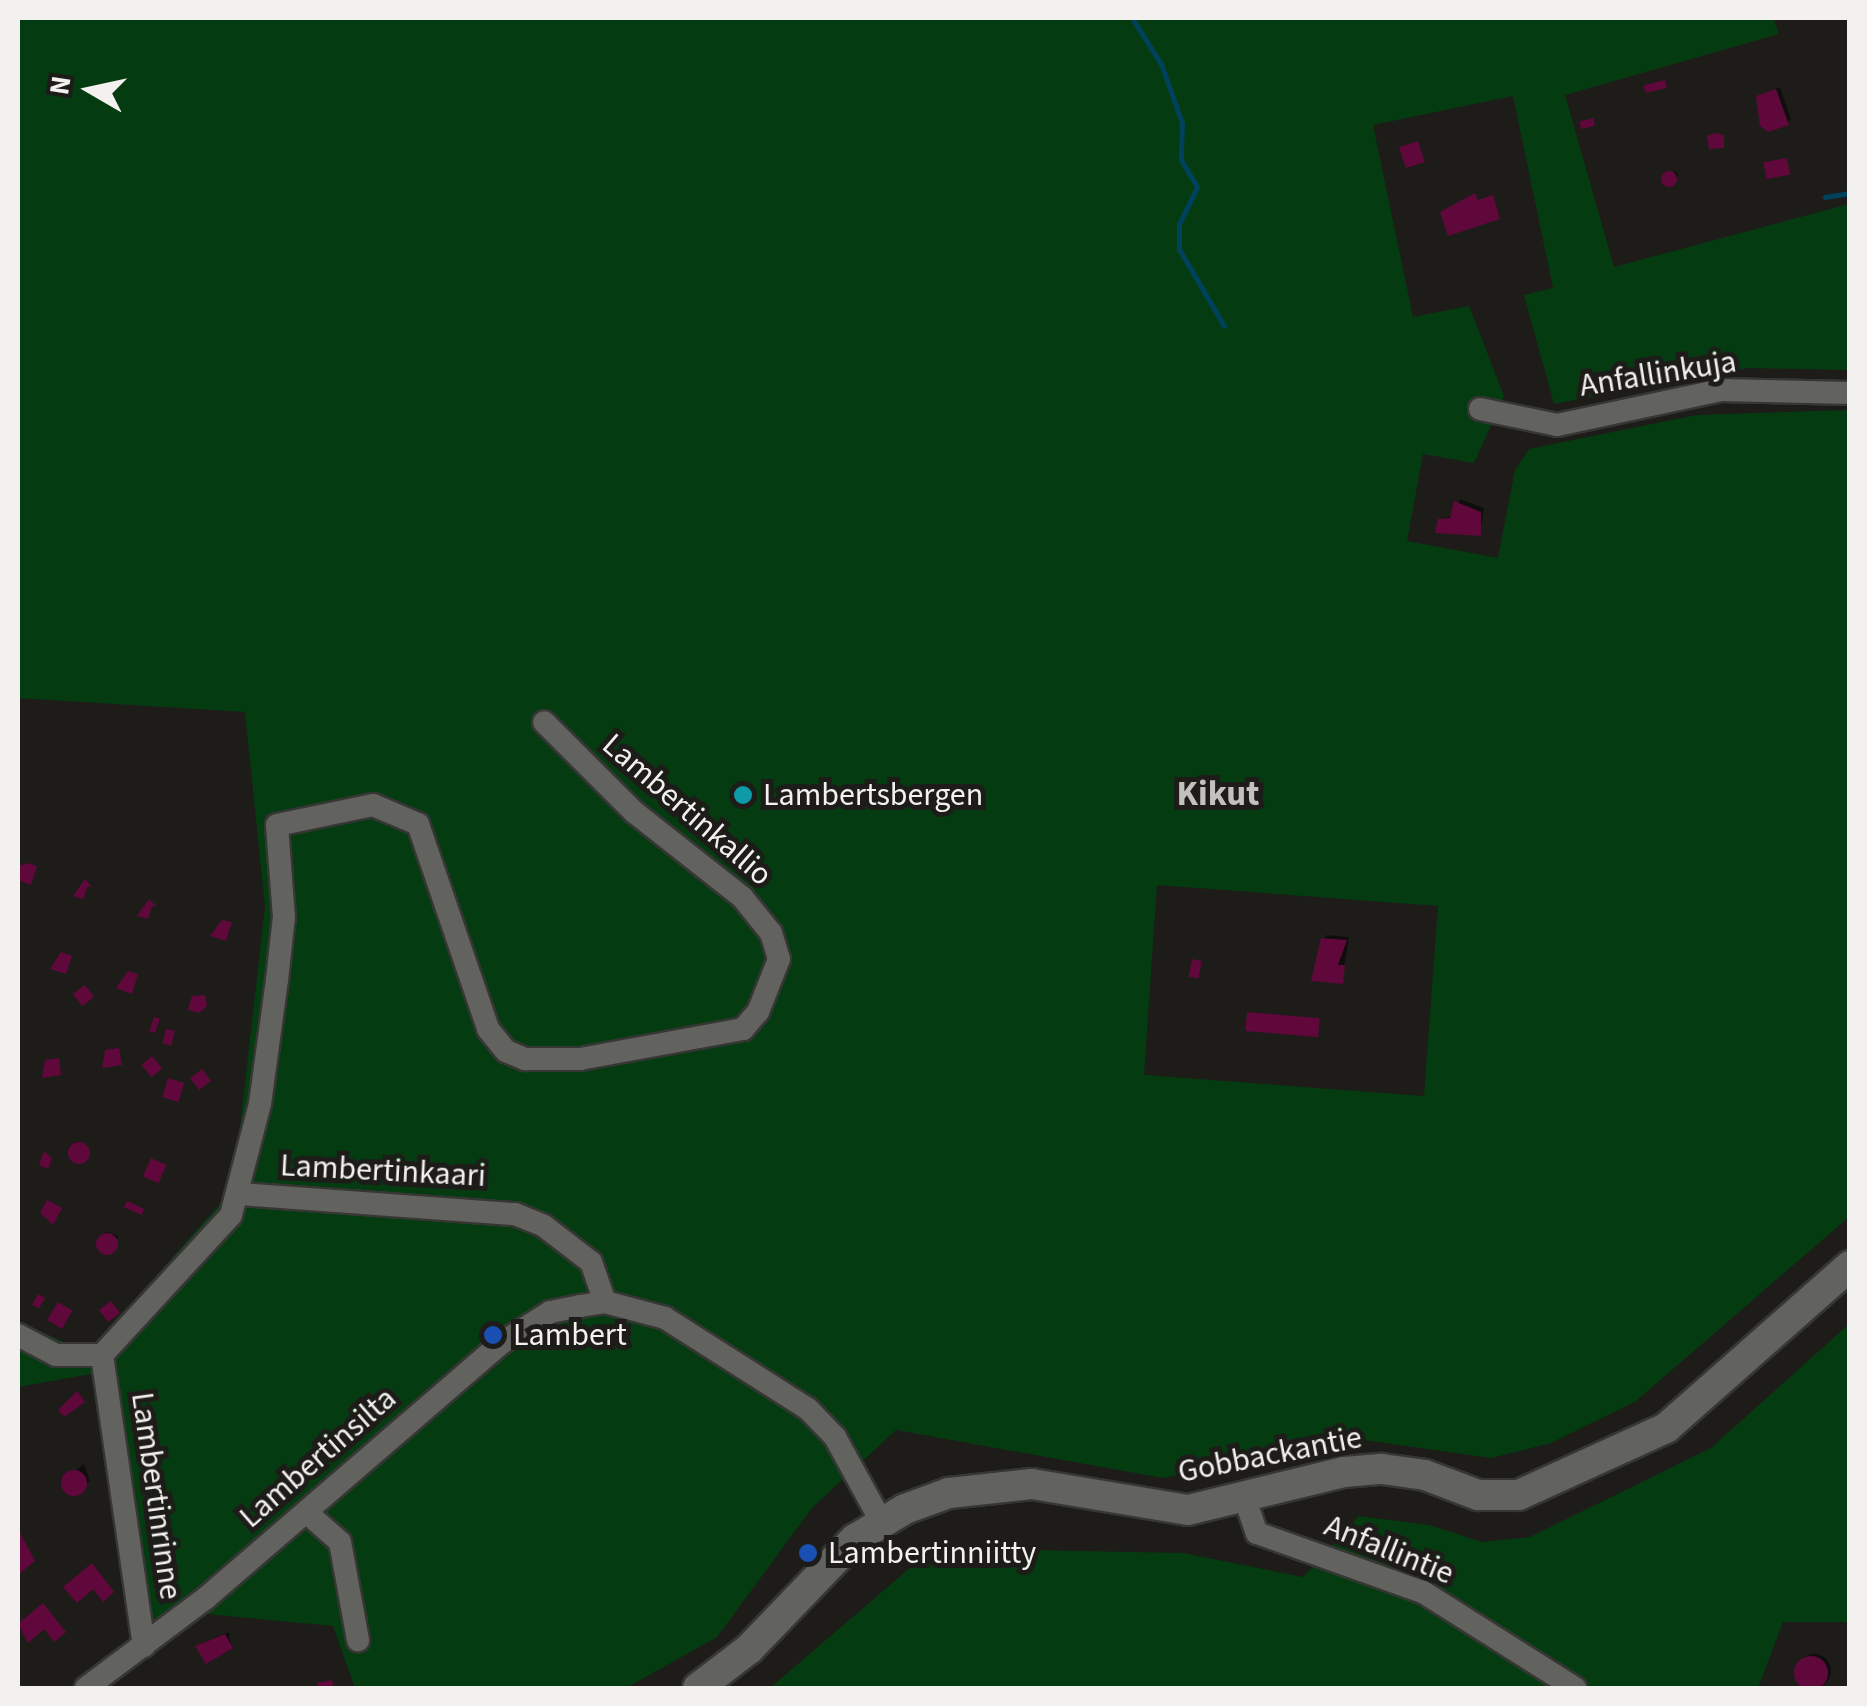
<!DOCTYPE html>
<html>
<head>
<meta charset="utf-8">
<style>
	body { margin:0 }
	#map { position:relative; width:1867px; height:1706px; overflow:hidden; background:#1d1c19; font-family:"Source Sans 3",sans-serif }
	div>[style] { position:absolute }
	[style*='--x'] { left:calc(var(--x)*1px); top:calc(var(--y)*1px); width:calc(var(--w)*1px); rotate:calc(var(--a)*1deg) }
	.green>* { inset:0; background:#053b11 }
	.shadow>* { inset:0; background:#0007; transform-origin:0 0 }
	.round { border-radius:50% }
	.stream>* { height:5px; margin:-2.5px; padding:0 2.5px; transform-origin:2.5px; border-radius:2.5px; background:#00425e }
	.building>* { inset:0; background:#60083c; transform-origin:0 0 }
	.roads { filter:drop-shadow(2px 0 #363634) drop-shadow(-2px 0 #363634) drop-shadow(0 2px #363634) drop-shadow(0 -2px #363634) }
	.street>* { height:22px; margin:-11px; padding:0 11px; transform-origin:11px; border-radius:11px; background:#62625e }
	.secondary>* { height:30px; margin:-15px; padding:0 15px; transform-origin:15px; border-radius:15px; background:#62625e }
	.dots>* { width:28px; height:28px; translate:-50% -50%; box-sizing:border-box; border:5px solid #1d1c19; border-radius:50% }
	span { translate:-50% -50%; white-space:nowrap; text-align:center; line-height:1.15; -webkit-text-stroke:10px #1d1c19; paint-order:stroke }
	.street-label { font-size:32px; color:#f2f1ef }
	.poi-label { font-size:32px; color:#f2f1ef }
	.left { translate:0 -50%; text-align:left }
	.neighbourhood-label { font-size:35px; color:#c2c1bd; font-weight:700 }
	.frame { position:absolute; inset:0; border:20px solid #f2f1ef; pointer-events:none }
	.north { position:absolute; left:40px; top:40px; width:100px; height:100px; -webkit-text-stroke:8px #1d1c19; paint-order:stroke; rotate:279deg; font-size:28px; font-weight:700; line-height:40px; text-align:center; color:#f2f1ef }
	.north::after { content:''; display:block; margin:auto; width:35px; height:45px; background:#f2f1ef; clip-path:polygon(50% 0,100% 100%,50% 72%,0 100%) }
</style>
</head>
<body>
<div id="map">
	<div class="green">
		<i style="clip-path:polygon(evenodd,18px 18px,1773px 18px,1779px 34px,1565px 95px,1614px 267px,1849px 204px,1849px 370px,1748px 368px,1554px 404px,1524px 295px,1553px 288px,1513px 96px,1373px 125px,1413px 317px,1469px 306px,1504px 396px,1474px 463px,1423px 454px,1407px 541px,1498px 558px,1515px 470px,1529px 449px,1696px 415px,1849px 410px,1849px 1217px,1636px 1401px,1551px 1443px,1491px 1458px,1364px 1440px,1163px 1478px,896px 1430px,812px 1508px,717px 1637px,626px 1688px,355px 1688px,333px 1626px,197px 1613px,132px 1647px,91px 1374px,18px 1387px,18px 1321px,88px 1353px,233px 1189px,265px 907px,245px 712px,18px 698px,18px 18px,1157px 885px,1438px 906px,1424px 1096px,1144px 1075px,1157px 885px)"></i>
		<i style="clip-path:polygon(1849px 1324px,1849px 1622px,1783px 1622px,1758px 1688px,770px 1688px,911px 1567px,1029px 1550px,1183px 1553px,1303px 1577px,1359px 1516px,1429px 1525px,1482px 1542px,1530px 1537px,1711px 1448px)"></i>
	</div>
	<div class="shadow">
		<i style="clip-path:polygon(1780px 87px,1791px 119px,1787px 122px,1759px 97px)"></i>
		<i style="clip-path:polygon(1676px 171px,1678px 176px,1665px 185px,1663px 179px)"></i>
		<i style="clip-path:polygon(1460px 499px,1484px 508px,1480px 534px,1440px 520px,1453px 515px)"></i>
		<i style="clip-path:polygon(1327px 935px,1349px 937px,1342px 981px,1323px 939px)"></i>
		<i style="left:74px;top:1142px;width:14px;height:17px;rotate:12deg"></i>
		<i style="clip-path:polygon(106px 1231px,118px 1236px,113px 1254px,98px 1246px)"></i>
		<i style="clip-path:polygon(84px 1464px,90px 1481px,71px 1496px,60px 1482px)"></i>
		<i style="clip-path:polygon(229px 1632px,231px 1646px,198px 1647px,201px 1643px)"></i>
		<i class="round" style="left:1797px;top:1654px;width:34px;height:34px"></i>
	</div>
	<div class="stream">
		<i style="--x:1132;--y:18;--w:54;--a:57.8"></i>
		<i style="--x:1161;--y:64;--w:63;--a:70.4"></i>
		<i style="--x:1182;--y:123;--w:37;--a:92"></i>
		<i style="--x:1181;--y:160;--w:31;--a:59"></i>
		<i style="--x:1197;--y:187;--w:41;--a:115.9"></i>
		<i style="--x:1179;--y:224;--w:25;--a:90"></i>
		<i style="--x:1179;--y:249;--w:89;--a:59.7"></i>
		<i style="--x:1825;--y:197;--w:25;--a:-9"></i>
		<i style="--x:18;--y:1687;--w:5;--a:11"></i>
	</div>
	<div class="building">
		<i style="left:1665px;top:80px;width:8px;height:22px;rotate:76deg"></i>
		<i style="clip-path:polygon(1776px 89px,1789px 125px,1768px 132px,1760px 126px,1756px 96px)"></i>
		<i style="left:1593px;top:118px;width:8px;height:14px;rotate:76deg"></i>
		<i style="clip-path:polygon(1714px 133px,1724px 135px,1724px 148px,1709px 149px,1707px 136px)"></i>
		<i style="left:1418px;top:141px;width:22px;height:20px;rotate:72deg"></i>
		<i style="left:1787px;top:158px;width:17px;height:24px;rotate:80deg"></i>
		<i class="round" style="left:1661px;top:171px;width:16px;height:16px"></i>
		<i style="clip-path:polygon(1475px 193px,1478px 200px,1493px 195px,1500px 219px,1448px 236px,1440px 212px)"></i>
		<i style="clip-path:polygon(1454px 501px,1481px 512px,1481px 536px,1435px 533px,1438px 519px,1450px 518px)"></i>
		<i style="clip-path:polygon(27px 863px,37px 866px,31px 885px,18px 880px,19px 866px)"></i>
		<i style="clip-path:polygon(85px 879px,93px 888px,88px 886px,83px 899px,73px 896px)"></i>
		<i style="clip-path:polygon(149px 899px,157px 907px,152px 906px,148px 919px,137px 916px)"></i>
		<i style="clip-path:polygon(222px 920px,232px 922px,226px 941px,210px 936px)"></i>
		<i style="clip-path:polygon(1321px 938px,1347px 940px,1338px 965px,1345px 965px,1343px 984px,1311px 981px)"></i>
		<i style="clip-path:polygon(61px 952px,72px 956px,66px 974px,50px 969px)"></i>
		<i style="left:1192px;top:959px;width:10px;height:18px;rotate:11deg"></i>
		<i style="clip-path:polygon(128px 971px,138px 974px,132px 994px,116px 988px)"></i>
		<i style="left:85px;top:985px;width:15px;height:15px;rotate:53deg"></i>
		<i style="clip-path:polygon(205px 995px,207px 1006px,199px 1013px,188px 1010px,192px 996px)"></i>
		<i style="left:1247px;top:1012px;width:73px;height:19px;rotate:5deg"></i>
		<i style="left:154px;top:1017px;width:6px;height:15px;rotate:18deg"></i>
		<i style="left:166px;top:1029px;width:9px;height:15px;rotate:13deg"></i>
		<i style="clip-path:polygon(119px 1048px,122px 1065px,102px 1068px,105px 1050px)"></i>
		<i style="left:152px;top:1056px;width:16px;height:14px;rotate:50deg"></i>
		<i style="clip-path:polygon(59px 1058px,61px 1075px,42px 1078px,45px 1060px)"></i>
		<i style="left:202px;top:1069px;width:15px;height:15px;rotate:53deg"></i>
		<i style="left:168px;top:1078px;width:17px;height:20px;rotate:17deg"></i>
		<i class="round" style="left:68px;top:1142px;width:22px;height:22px"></i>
		<i style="clip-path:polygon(44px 1151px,52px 1159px,48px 1169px,39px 1165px)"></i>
		<i style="left:151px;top:1158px;width:17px;height:20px;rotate:24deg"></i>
		<i style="clip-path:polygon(47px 1200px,62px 1208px,53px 1225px,40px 1213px)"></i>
		<i style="left:127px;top:1201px;width:19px;height:7px;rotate:25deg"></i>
		<i class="round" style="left:96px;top:1233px;width:22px;height:22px"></i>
		<i style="left:38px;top:1294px;width:8px;height:12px;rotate:30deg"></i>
		<i style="left:111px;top:1301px;width:15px;height:15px;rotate:53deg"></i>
		<i style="left:58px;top:1302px;width:17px;height:21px;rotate:31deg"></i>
		<i style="clip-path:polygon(77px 1391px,85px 1402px,64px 1417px,58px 1410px)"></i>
		<i class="round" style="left:61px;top:1470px;width:26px;height:26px"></i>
		<i style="clip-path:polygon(18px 1529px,35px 1561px,18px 1575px)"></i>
		<i style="clip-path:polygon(92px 1563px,114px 1592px,103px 1602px,93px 1589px,77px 1603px,63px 1587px)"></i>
		<i style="clip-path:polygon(43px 1603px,66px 1632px,54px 1642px,44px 1629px,28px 1643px,18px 1624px)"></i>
		<i style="clip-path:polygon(225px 1634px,233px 1648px,206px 1664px,195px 1646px)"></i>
		<i class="round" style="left:1794px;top:1656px;width:34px;height:34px"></i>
		<i style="clip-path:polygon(332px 1680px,334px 1688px,318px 1688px,317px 1683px)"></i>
	</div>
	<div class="roads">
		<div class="street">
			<i style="--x:1480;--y:409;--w:79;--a:11.7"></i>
			<i style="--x:1557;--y:425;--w:168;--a:-12"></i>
			<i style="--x:1721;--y:390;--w:129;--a:1.3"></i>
			<i style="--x:240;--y:1194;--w:276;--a:4.2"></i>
			<i style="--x:515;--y:1214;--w:31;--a:22"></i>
			<i style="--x:544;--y:1226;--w:59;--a:37.5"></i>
			<i style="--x:591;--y:1262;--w:42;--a:70.7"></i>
			<i style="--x:18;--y:1335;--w:43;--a:27.8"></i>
			<i style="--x:56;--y:1355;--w:46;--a:0"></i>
			<i style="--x:102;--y:1355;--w:190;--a:-47.3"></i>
			<i style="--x:231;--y:1215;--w:115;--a:-75.4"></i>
			<i style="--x:260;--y:1104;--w:125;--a:-82.2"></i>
			<i style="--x:277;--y:980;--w:63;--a:-83.7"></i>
			<i style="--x:284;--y:917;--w:92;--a:-94.4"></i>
			<i style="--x:277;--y:825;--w:98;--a:-11.8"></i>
			<i style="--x:373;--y:805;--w:49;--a:22.9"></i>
			<i style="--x:418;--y:824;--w:217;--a:71.1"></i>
			<i style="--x:488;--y:1029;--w:28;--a:51"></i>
			<i style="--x:506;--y:1051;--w:21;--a:23"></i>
			<i style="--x:525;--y:1059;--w:55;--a:0"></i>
			<i style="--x:580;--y:1059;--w:166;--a:-10.4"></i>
			<i style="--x:743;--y:1029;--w:23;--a:-49"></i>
			<i style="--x:758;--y:1012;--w:57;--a:-68.4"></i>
			<i style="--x:779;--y:959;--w:27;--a:-107"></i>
			<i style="--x:771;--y:933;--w:46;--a:-128.9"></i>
			<i style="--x:742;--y:897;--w:137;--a:-141.8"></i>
			<i style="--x:634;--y:812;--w:127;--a:-135"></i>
			<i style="--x:102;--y:1355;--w:294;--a:81.8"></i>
			<i style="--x:1245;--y:1499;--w:36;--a:71"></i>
			<i style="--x:1257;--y:1533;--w:176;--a:19.6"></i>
			<i style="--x:1423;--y:1592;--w:180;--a:32.3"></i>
			<i style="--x:306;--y:1512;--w:45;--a:41.4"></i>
			<i style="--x:340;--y:1542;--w:100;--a:79.6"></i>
			<i style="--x:86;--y:1688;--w:150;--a:-36.9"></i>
			<i style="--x:206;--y:1598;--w:389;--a:-40.8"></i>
			<i style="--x:500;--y:1344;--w:59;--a:-32.6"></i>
			<i style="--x:550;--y:1312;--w:31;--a:-11"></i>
			<i style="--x:580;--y:1306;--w:25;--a:-9"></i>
			<i style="--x:605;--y:1302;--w:62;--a:14.9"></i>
			<i style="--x:665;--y:1318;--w:169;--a:32.5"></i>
			<i style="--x:808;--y:1409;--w:39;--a:46"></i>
			<i style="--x:835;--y:1437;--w:96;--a:61.3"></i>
		</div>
		<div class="secondary">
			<i style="--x:698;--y:1688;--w:64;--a:-37.4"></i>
			<i style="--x:749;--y:1649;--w:153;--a:-46.1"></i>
			<i style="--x:855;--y:1539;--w:58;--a:-31"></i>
			<i style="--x:905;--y:1509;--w:47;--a:-20"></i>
			<i style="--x:949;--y:1493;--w:83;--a:-6.2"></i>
			<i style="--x:1032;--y:1484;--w:158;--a:9.5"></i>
			<i style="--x:1188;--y:1510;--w:161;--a:-13.7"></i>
			<i style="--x:1344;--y:1472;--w:38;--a:-5"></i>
			<i style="--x:1382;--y:1469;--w:43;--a:7.9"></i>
			<i style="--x:1425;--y:1475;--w:57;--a:20.7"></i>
			<i style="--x:1478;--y:1495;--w:41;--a:0"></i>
			<i style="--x:1519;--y:1495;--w:162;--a:-24.5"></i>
			<i style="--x:1666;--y:1428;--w:245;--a:-41.4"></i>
		</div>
	</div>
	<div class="dots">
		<i style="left:743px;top:795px;background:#0f9aa8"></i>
		<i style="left:493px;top:1335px;background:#1a4fb4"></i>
		<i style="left:808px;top:1553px;background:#1a4fb4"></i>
	</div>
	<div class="street-label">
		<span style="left:1658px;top:374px;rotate:-9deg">Anfallinkuja</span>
		<span style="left:687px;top:810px;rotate:41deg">Lambertinkallio</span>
		<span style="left:383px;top:1171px;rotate:3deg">Lambertinkaari</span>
		<span style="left:1270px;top:1455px;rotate:-11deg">Gobbackantie</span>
		<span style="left:318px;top:1458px;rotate:-41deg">Lambertinsilta</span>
		<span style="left:156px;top:1496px;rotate:82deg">Lambertinrinne</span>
		<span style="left:1389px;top:1550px;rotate:22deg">Anfallintie</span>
	</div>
	<div class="poi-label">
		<span class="left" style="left:763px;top:795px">Lambertsbergen</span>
		<span class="left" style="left:513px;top:1335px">Lambert</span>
		<span class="left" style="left:828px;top:1553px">Lambertinniitty</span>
	</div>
	<div class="neighbourhood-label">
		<span style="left:1218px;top:794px">Kikut</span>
	</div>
	<div class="frame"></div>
	<div class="north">N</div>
</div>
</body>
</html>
